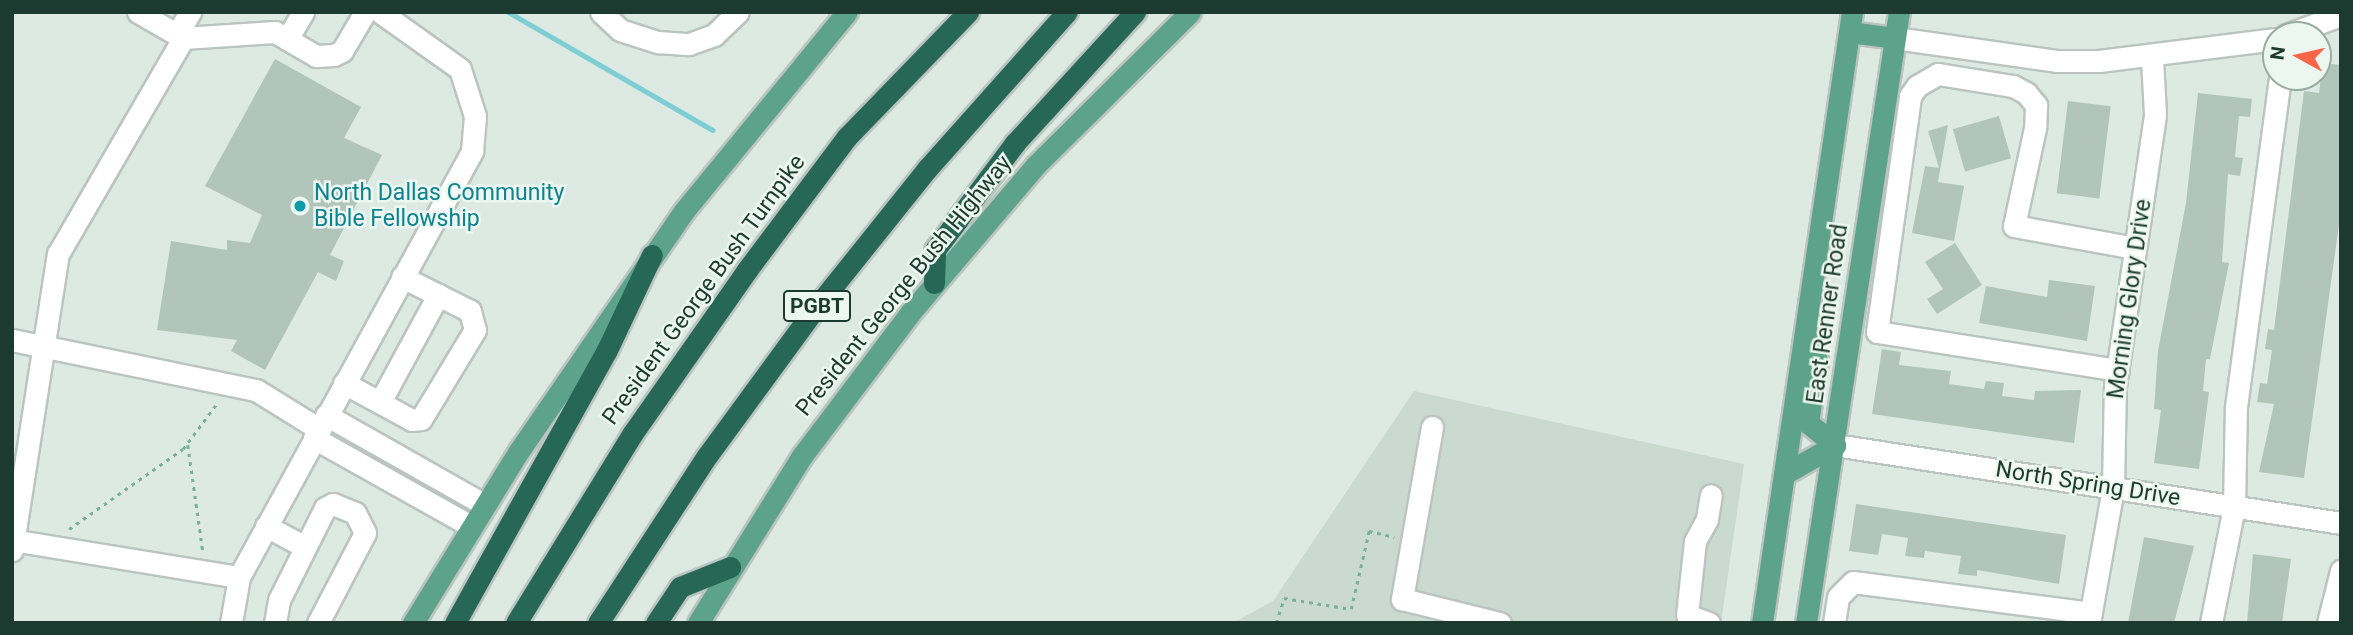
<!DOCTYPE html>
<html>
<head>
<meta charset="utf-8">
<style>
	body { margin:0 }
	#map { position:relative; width:2353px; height:635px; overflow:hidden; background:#dceae3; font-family:Roboto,sans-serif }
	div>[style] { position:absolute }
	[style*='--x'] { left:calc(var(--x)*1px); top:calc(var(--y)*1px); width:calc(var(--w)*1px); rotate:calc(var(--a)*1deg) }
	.built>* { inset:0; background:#cbdad1 }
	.stream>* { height:5px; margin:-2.5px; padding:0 2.5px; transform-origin:2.5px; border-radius:2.5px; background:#7fced4 }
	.building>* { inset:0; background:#b2c5bb; transform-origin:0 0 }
	.path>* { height:2.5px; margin-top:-1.25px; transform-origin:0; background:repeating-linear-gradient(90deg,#7ab09a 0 3.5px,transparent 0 8.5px) }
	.roads { filter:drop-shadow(2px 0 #bbc4c1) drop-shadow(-2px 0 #bbc4c1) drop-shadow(0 2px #bbc4c1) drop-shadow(0 -2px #bbc4c1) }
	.minor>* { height:21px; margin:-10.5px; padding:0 10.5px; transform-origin:10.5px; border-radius:10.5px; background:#fff }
	.major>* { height:21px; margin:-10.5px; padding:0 10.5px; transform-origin:10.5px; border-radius:10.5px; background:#5da38b }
	.highway>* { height:21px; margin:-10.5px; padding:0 10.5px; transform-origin:10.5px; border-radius:10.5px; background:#276855 }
	.dots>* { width:19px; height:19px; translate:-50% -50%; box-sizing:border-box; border:4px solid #edf7f1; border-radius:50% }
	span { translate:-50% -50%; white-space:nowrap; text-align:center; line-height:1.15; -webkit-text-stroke:5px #edf7f1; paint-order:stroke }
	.shield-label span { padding:2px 5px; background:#edf7f1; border:2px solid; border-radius:5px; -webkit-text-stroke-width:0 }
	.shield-label { font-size:21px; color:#1d3a30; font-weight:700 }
	.culture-label { font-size:23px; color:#0d838f }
	.left { translate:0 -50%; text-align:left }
	.street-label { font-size:23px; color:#1d3a30 }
	.frame { position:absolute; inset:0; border:14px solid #1d3a30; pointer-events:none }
	.north { position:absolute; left:2262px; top:21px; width:70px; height:70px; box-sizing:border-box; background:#edf7f1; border:2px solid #9aaba4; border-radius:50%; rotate:278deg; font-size:19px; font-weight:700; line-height:28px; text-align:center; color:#1d3a30 }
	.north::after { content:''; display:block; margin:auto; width:24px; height:32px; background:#fc6548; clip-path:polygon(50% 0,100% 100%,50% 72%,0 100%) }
</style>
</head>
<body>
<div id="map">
	<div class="built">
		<i style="clip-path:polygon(1414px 391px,1744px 464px,1721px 623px,1233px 623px,1273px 601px)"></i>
	</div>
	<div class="stream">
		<i style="--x:508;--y:12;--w:236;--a:30"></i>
	</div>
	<div class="building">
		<i style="clip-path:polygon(275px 59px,361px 107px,344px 138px,382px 155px,330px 255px,344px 261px,336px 281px,318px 272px,265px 370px,231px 351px,237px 340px,157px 330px,171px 241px,227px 250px,227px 240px,250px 243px,262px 215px,205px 186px)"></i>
		<i style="clip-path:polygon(2323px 63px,2341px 65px,2341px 210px,2304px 478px,2259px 472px,2274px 404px,2257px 402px,2260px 383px,2267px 384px,2272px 350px,2265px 349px,2268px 329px,2274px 330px,2304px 91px,2319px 93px)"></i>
		<i style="clip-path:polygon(2198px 93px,2252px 99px,2250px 117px,2239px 116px,2235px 157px,2243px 158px,2240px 176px,2228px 174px,2222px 262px,2229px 263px,2210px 359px,2206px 359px,2203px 391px,2209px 392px,2199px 469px,2154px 463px,2161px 410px,2154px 409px,2158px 351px,2186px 203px)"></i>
		<i style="left:2068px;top:101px;width:43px;height:93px;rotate:7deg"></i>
		<i style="left:1999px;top:116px;width:44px;height:48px;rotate:74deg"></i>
		<i style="clip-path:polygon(1948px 125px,1938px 182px,1964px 186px,1954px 241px,1912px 233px,1925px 166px,1939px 168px,1928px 131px)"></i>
		<i style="clip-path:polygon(1955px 243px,1982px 285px,1937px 314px,1927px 299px,1943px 289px,1925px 262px)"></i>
		<i style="clip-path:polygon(2049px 280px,2095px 286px,2087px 341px,1979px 323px,1986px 286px,2047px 297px)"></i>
		<i style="clip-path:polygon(1882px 349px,1901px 352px,1899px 365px,1951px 371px,1949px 384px,1984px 389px,1986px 381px,2004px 383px,2002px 396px,2034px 400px,2035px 391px,2081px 390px,2074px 443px,1872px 414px)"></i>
		<i style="clip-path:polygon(1856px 504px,2066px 535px,2059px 584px,1977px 570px,1977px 576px,1958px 574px,1961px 556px,1925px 551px,1924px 558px,1905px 556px,1908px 538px,1882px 534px,1878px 555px,1849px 551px)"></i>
		<i style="clip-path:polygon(2144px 537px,2194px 546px,2174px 623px,2128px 623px)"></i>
		<i style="clip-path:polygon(2253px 554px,2291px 559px,2282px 623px,2247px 623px)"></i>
	</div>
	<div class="path">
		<i style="--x:188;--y:445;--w:108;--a:82"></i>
		<i style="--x:69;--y:529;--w:139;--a:-35.1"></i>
		<i style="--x:183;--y:449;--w:59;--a:-53.3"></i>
		<i style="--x:1276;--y:623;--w:26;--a:-72"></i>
		<i style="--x:1284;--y:598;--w:68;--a:9.3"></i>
		<i style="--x:1351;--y:609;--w:80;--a:-77"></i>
		<i style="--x:1369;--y:531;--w:26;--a:13"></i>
	</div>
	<div class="roads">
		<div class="minor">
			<i style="--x:601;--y:12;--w:26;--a:43"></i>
			<i style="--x:620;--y:30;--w:40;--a:18"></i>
			<i style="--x:658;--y:42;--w:31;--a:4"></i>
			<i style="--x:689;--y:44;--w:27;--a:-20"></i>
			<i style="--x:714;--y:35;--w:33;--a:-44"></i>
			<i style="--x:177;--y:34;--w:26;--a:-59"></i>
			<i style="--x:2286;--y:35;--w:59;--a:-20"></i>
			<i style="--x:183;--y:38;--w:92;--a:-3.7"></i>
			<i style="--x:275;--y:32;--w:48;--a:30.3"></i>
			<i style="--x:316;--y:56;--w:18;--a:-3"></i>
			<i style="--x:334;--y:55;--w:9;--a:-27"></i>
			<i style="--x:342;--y:51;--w:45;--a:-59.5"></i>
			<i style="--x:1895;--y:38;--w:163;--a:8.1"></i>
			<i style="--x:2056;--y:61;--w:43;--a:0"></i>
			<i style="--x:2099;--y:61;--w:178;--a:-7.1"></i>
			<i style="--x:287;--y:39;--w:31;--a:-59"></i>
			<i style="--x:12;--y:340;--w:249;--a:11.6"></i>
			<i style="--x:256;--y:390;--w:74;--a:31.8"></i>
			<i style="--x:2118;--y:370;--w:244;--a:-171"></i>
			<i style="--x:1877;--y:332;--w:238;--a:-82"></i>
			<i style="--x:1910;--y:96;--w:12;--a:-55"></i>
			<i style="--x:1917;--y:86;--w:24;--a:-30"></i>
			<i style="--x:1938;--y:74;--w:76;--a:9.1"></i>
			<i style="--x:2013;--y:86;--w:15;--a:28"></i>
			<i style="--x:2026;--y:93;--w:16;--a:50"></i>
			<i style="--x:2036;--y:105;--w:23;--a:92"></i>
			<i style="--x:2035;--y:128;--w:100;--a:102.1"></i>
			<i style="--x:2014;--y:226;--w:123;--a:10.3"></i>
			<i style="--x:344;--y:383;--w:77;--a:28.6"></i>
			<i style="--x:412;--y:420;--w:9;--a:-6"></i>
			<i style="--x:421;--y:419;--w:104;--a:-58.8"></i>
			<i style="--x:475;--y:330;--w:20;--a:-105"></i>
			<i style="--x:470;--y:311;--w:76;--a:-153.4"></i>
			<i style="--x:380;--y:402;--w:122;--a:-61.5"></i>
			<i style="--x:326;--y:415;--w:183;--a:29.5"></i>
			<i style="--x:1432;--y:427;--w:175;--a:99.9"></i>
			<i style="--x:1402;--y:599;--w:101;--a:13.8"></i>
			<i style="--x:314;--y:438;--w:180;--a:29.3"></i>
			<i style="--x:1835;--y:445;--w:512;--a:8.76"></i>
			<i style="--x:266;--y:526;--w:44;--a:28.3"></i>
			<i style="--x:12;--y:540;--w:230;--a:9.3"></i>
			<i style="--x:12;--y:550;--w:300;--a:-81.2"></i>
			<i style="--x:58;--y:254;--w:250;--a:-59.9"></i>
			<i style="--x:183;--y:38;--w:52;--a:-150"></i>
			<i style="--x:231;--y:623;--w:47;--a:-80.1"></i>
			<i style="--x:239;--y:577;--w:486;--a:-61.3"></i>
			<i style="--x:472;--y:151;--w:35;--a:-85"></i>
			<i style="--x:475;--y:116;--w:49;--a:-107.7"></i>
			<i style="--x:460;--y:69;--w:98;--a:-144.5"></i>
			<i style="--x:275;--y:623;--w:23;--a:-80"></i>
			<i style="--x:279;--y:600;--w:103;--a:-63.4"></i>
			<i style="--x:325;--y:508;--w:9;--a:-27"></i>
			<i style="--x:333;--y:504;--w:24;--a:22"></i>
			<i style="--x:355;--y:513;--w:22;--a:63"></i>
			<i style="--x:365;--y:533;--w:102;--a:117.6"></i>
			<i style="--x:1709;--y:623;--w:23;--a:-160"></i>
			<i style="--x:1687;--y:615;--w:74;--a:-83.8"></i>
			<i style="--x:1695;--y:541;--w:25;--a:-61"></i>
			<i style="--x:1707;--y:519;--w:24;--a:-81"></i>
			<i style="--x:1834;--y:623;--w:26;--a:-81"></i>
			<i style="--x:1838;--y:597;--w:21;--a:-45"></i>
			<i style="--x:1853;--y:582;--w:240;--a:7.4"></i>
			<i style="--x:2089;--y:623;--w:137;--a:-79.9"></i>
			<i style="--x:2113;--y:488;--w:102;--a:-88.9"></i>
			<i style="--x:2115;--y:386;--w:275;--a:-81.6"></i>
			<i style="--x:2155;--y:114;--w:56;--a:-93.1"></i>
			<i style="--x:2211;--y:623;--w:118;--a:-78.8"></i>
			<i style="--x:2234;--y:507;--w:100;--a:-88.9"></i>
			<i style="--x:2236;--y:407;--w:333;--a:-82.4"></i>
			<i style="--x:2328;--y:623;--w:54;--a:-76"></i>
		</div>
		<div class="major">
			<i style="--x:1849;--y:32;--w:46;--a:7.4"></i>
			<i style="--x:1806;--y:330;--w:33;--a:70"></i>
			<i style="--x:1817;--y:361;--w:63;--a:98.3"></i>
			<i style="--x:1808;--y:423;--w:35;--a:39"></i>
			<i style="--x:1784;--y:474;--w:59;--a:-29.6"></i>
			<i style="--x:413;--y:623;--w:202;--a:-58.4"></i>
			<i style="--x:519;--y:451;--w:291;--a:-55.5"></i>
			<i style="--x:684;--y:211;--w:257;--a:-50.7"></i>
			<i style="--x:698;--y:623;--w:197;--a:-58.1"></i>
			<i style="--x:802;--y:456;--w:179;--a:-52.9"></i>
			<i style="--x:910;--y:313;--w:194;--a:-49.6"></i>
			<i style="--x:1036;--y:165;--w:217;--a:-44.8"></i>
			<i style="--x:1762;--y:623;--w:618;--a:-81.62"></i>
			<i style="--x:1806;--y:623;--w:618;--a:-81.35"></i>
		</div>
		<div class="highway">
			<i style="--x:934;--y:283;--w:33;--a:-88"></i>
			<i style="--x:935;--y:250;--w:39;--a:-53"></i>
			<i style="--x:958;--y:219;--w:95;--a:-53.1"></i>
			<i style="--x:1015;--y:143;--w:178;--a:-47.5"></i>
			<i style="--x:455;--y:623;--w:312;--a:-60.9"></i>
			<i style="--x:607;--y:350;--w:105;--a:-64.7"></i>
			<i style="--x:516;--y:623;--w:223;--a:-58.4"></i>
			<i style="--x:633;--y:433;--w:199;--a:-55"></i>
			<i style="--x:747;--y:270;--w:166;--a:-53.1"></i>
			<i style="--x:847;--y:137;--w:174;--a:-45.9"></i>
			<i style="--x:598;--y:623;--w:199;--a:-56.9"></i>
			<i style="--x:707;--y:456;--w:181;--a:-53.8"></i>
			<i style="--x:814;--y:310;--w:181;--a:-51.3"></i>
			<i style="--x:927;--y:169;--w:210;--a:-48.3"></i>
			<i style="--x:656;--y:623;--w:43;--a:-56.3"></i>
			<i style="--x:680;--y:587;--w:54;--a:-21.8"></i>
		</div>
	</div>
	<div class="dots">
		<i style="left:300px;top:206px;background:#0f9aa8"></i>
	</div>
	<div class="shield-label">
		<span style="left:817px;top:306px">PGBT</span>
	</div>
	<div class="culture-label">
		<span class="left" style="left:314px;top:206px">North Dallas Community<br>Bible Fellowship</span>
	</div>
	<div class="street-label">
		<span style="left:904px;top:286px;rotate:-51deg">President George Bush Highway</span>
		<span style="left:704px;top:290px;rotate:-54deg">President George Bush Turnpike</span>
		<span style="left:2130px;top:299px;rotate:-82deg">Morning Glory Drive</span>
		<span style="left:1828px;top:314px;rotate:-82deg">East Renner Road</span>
		<span style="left:2088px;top:484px;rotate:9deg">North Spring Drive</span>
	</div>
	<div class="frame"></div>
	<div class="north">N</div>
</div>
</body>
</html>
